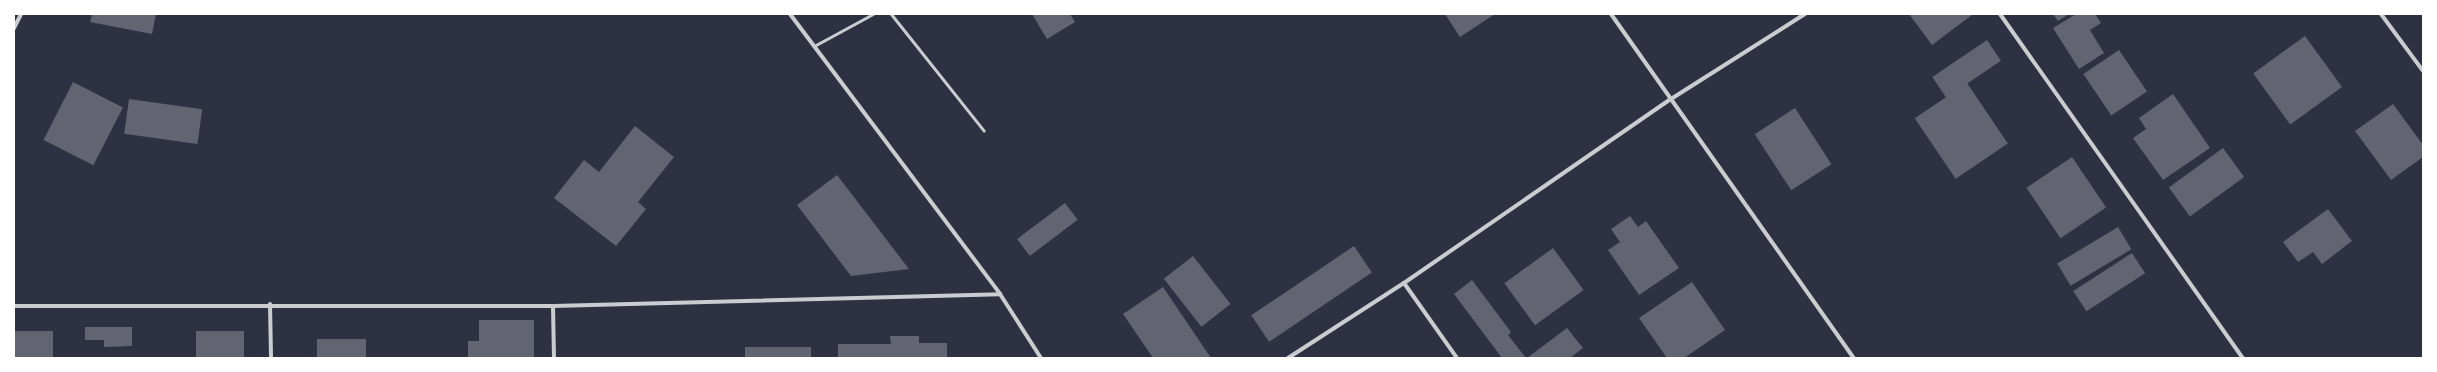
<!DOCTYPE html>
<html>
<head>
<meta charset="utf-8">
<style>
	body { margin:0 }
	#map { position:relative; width:2437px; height:372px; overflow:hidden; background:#2d3142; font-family:Spectral,serif }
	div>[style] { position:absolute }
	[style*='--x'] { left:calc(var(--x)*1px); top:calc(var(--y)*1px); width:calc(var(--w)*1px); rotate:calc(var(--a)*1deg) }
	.building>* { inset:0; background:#626471; transform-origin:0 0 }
	.service>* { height:3px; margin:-1.5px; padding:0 1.5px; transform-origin:1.5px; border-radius:1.5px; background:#caccd0 }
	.minor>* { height:4px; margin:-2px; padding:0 2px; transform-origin:2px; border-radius:2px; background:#caccd0 }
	span { translate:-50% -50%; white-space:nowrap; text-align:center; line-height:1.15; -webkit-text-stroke:3.5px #fff; paint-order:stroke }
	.frame { position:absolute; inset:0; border:15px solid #fff; pointer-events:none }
</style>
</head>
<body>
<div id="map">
	<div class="building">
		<i style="clip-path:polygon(92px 14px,156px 14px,152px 34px,90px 22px)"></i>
		<i style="clip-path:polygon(1032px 14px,1070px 14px,1075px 22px,1047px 39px)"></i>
		<i style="clip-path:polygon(1445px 14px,1495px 14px,1460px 37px)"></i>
		<i style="clip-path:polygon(1909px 14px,1971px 14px,1972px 15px,1932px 45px)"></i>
		<i style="clip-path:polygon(2053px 14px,2069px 14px,2058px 21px)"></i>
		<i style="clip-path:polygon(2076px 14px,2095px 14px,2101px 23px,2090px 30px,2104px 53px,2079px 69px,2053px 28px)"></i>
		<i style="left:2305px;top:36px;width:63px;height:64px;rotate:54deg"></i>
		<i style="left:1987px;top:40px;width:25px;height:66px;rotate:56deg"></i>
		<i style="left:2119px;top:50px;width:50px;height:43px;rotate:56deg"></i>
		<i style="left:73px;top:82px;width:56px;height:65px;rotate:27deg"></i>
		<i style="left:1967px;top:83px;width:73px;height:63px;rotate:56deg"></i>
		<i style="clip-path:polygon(2173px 94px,2210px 148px,2163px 180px,2133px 138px,2146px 129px,2139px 118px)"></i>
		<i style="left:129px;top:99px;width:74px;height:35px;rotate:8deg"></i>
		<i style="clip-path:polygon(2393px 104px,2423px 145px,2423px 157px,2391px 180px,2355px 131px)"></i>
		<i style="left:1795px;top:108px;width:67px;height:48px;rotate:57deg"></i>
		<i style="clip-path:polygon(635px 126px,674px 157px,638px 202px,646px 209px,616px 246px,554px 198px,584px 160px,599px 172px)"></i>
		<i style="left:2223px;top:148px;width:36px;height:67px;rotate:54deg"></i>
		<i style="left:2072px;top:157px;width:61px;height:55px;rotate:56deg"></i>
		<i style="clip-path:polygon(837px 175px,909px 269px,851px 276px,797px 205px)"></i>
		<i style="left:1065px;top:203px;width:21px;height:60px;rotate:53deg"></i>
		<i style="clip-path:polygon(2328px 209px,2352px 241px,2322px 264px,2313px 252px,2298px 262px,2283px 242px)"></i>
		<i style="clip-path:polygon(1630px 216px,1638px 227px,1646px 221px,1679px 268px,1639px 295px,1608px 250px,1620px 242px,1611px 229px)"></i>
		<i style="left:2118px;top:227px;width:26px;height:71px;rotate:59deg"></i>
		<i style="left:1354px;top:246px;width:32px;height:124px;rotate:56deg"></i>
		<i style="left:1553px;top:248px;width:52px;height:60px;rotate:54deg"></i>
		<i style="left:2132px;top:253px;width:24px;height:70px;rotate:57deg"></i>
		<i style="left:1193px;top:256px;width:61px;height:37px;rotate:52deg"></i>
		<i style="clip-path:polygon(1472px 280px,1511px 332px,1508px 335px,1526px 358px,1502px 358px,1454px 294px)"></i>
		<i style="clip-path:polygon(1692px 282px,1725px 330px,1684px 358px,1667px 358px,1639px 318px)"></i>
		<i style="clip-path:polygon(1163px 287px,1211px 358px,1153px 358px,1123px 314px)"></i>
		<i style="clip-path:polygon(479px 320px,534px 320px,534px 358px,468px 358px,468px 341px,479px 341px)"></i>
		<i style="clip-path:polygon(85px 327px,132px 327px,132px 346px,104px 347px,104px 340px,85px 340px)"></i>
		<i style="clip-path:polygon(1567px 328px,1583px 348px,1570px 358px,1527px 358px)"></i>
		<i style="left:15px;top:331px;width:38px;height:27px"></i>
		<i style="left:196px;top:331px;width:48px;height:27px"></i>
		<i style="clip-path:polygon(890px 336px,919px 336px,919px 343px,947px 343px,947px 358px,838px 358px,838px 344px,891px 344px)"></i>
		<i style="left:317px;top:339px;width:49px;height:19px"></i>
		<i style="left:811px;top:347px;width:11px;height:66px;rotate:90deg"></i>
	</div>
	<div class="service">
		<i style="--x:891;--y:14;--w:149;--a:51.5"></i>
		<i style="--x:814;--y:46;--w:67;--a:-28.5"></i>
	</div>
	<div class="minor">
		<i style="--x:790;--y:14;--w:350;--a:53.1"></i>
		<i style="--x:1000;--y:294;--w:76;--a:57.4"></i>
		<i style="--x:1611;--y:14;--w:421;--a:54.8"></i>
		<i style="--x:2000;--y:14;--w:421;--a:54.8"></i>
		<i style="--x:2381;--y:14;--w:71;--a:53.6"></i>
		<i style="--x:14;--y:28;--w:16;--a:-63"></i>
		<i style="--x:1404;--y:283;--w:92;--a:54.8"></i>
		<i style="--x:270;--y:304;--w:54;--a:88.9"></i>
		<i style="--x:14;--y:306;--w:539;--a:0"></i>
		<i style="--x:553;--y:306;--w:447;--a:-1.5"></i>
		<i style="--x:553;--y:306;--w:52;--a:88.9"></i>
		<i style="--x:1288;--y:358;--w:138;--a:-32.9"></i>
		<i style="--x:1404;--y:283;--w:324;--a:-34.6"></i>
		<i style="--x:1671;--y:99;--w:159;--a:-32.4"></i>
	</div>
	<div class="frame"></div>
</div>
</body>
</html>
